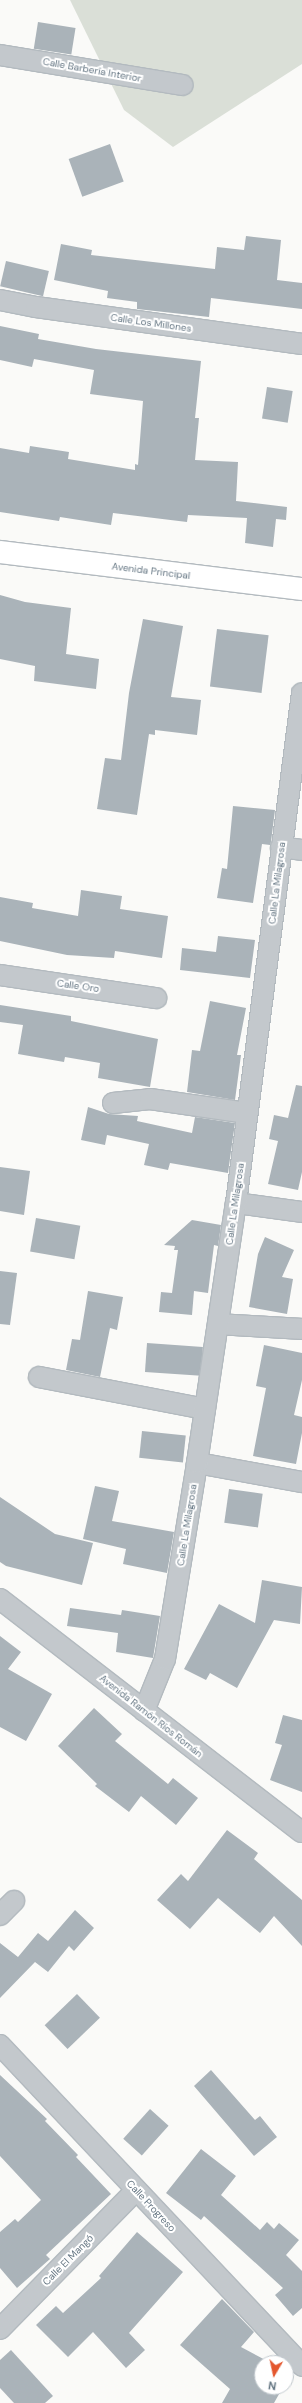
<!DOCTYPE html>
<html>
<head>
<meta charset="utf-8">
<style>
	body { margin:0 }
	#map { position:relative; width:302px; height:2403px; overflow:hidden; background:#fafaf8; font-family:"DM Sans",sans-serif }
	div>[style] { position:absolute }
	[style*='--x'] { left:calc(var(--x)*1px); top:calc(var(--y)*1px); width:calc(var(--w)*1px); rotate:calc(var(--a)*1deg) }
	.green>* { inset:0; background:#dadfd7 }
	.building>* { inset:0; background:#aab3b9; transform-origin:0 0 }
	.roads { filter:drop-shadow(1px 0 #b3babf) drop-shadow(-1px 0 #b3babf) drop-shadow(0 1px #b3babf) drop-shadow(0 -1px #b3babf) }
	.street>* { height:20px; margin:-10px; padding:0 10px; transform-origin:10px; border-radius:10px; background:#c3c8cc }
	.secondary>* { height:22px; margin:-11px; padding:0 11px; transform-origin:11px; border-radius:11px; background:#fff }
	span { translate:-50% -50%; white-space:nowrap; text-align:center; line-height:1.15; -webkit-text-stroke:4px #fff; paint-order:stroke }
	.street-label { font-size:10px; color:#657683 }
	.north { position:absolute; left:254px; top:2355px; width:40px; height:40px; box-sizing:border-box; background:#fff; border:1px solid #c1c8cd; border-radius:50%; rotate:189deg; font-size:11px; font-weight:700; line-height:16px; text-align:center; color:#657683 }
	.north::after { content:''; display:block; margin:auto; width:14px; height:18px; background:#e4572e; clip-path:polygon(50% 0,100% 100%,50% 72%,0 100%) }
</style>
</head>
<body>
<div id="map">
	<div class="green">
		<i style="clip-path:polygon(70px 0,302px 0,302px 64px,173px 147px,124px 110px)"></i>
	</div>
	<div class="building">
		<i style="left:38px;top:22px;width:38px;height:27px;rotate:9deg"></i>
		<i style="left:110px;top:144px;width:40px;height:44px;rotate:70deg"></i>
		<i style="clip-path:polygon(246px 236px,281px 240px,277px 280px,302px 283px,302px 309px,211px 298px,209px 317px,137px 309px,137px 302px,107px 298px,108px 291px,54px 280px,61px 244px,92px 250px,91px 255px,215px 269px,217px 247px,244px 250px)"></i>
		<i style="left:6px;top:261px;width:44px;height:26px;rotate:13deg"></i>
		<i style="clip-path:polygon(0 326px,39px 334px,38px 339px,96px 349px,201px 361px,195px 418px,199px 418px,195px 460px,238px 462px,236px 501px,287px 507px,286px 520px,276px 519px,273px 547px,245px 543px,247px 518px,188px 515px,187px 522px,113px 513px,111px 525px,60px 517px,59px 521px,0 512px,0 448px,29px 453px,30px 446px,69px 452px,68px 459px,135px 470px,135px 464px,138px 465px,143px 401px,90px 394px,94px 370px,34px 359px,32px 367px,0 360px)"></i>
		<i style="left:267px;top:387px;width:26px;height:32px;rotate:9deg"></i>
		<i style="clip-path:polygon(0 595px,25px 602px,71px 608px,66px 654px,99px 659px,96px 689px,34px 681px,35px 666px,0 659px)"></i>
		<i style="clip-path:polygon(143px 619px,183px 626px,171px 697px,201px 700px,197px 735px,155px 730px,155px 735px,149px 734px,137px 815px,97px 809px,105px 758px,121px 760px,129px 693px)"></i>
		<i style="left:217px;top:629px;width:52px;height:58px;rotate:7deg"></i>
		<i style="clip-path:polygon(233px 806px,275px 810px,271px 842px,270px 845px,262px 844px,253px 903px,217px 898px,222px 868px,227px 869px)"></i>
		<i style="clip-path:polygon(81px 890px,122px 896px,120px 909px,168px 916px,162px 958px,115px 951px,114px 958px,67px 955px,0 941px,0 897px,33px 903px,32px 908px,78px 916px)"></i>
		<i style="clip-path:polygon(218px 936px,255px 940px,250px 978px,180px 970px,182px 948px,216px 952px)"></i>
		<i style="clip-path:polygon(210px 1001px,246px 1008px,237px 1055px,241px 1055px,235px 1100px,187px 1092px,192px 1050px,200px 1051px)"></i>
		<i style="clip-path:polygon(0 1005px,71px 1016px,71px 1021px,158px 1039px,150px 1087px,98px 1078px,100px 1063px,65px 1057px,64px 1062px,18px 1054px,23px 1025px,0 1022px)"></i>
		<i style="clip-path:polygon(296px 1085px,302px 1086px,302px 1172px,298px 1190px,268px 1184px,278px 1141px,269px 1139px,274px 1115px,288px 1118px)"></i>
		<i style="clip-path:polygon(88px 1107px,109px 1114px,138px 1116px,137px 1121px,192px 1133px,195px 1117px,235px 1123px,228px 1173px,170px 1163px,168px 1170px,144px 1165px,149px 1144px,107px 1135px,105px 1145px,81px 1140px)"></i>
		<i style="clip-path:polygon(0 1167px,30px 1171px,24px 1215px,0 1211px)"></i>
		<i style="left:36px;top:1218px;width:45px;height:34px;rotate:10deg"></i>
		<i style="clip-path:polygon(192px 1220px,221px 1225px,218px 1246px,214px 1245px,208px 1293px,194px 1291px,192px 1315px,159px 1312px,161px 1292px,172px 1293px,178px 1250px,174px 1250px,175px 1246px,164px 1245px)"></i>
		<i style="clip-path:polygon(265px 1237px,294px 1250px,282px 1277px,293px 1279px,287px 1314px,249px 1307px,258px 1254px)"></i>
		<i style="clip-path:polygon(0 1271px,17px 1273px,10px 1325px,0 1324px)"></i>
		<i style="clip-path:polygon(88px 1291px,123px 1297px,117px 1330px,110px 1328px,100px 1377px,66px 1370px,72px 1339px,80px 1340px)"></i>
		<i style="left:147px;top:1343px;width:56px;height:29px;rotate:4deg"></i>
		<i style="clip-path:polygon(264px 1345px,302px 1353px,302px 1380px,294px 1415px,302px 1417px,302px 1433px,296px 1464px,253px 1456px,266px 1388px,256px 1386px)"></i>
		<i style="left:142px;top:1431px;width:44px;height:27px;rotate:6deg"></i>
		<i style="clip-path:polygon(95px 1486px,119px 1491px,112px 1521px,174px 1532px,167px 1573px,123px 1564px,126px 1549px,83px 1539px)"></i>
		<i style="left:229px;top:1489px;width:34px;height:34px;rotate:8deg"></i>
		<i style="clip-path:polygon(0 1497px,55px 1534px,93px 1543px,82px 1585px,6px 1566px,0 1562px)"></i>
		<i style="clip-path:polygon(262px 1580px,302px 1587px,300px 1624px,274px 1620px,237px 1688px,210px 1673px,206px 1680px,184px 1669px,219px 1604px,255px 1623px)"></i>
		<i style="clip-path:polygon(70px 1608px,121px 1615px,122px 1610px,160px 1616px,153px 1658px,116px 1652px,118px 1633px,67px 1626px)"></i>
		<i style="clip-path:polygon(0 1636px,21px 1652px,8px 1669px,52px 1694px,26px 1741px,0 1727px)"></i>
		<i style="clip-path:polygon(94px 1708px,122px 1734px,115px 1741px,168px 1784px,173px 1778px,198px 1798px,176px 1825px,141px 1796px,129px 1812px,95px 1786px,97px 1784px,58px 1746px)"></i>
		<i style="clip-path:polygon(283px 1715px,302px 1720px,302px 1792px,270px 1780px,282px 1745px,275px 1743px)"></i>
		<i style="clip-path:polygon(227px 1830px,258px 1853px,254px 1859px,302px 1900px,302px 1946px,274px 1916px,260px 1933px,218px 1898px,190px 1929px,157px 1900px,181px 1874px,188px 1881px)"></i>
		<i style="clip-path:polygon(75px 1910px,94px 1928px,74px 1951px,69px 1946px,48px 1972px,35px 1962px,0 1998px,0 1943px,18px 1957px,38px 1933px,48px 1941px)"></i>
		<i style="left:77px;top:1994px;width:33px;height:45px;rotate:46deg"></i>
		<i style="clip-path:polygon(211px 2070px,255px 2120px,260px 2116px,277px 2137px,254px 2156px,194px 2086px)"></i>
		<i style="clip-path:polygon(0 2075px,47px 2119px,45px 2121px,78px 2155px,76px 2157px,111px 2194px,46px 2255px,50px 2259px,17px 2288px,0 2268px,0 2232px,15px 2219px,18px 2222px,41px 2200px,0 2156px)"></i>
		<i style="left:150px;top:2109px;width:25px;height:40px;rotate:42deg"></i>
		<i style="clip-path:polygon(201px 2149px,236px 2176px,221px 2195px,260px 2230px,267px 2222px,274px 2229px,279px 2223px,299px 2240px,286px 2255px,302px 2271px,302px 2308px,293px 2316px,275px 2295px,283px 2288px,204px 2216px,201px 2220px,166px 2193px)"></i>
		<i style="clip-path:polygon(137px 2232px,183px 2272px,129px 2333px,145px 2350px,126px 2368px,93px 2332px,68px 2357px,36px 2325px,56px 2306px,63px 2313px,101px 2278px,99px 2276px)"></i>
		<i style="clip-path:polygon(222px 2299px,254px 2332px,241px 2347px,271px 2363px,262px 2363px,262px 2387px,283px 2387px,274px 2403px,222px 2403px,230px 2389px,180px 2345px)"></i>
		<i style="clip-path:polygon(11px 2350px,53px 2396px,45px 2403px,14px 2403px,0 2388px,0 2360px)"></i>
	</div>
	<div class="roads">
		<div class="street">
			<i style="--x:0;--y:55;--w:185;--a:9.3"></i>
			<i style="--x:0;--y:300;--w:37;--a:11"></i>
			<i style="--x:36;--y:307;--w:269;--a:7.9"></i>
			<i style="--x:281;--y:847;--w:21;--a:8"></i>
			<i style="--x:0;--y:975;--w:158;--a:8.4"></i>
			<i style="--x:113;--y:1103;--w:37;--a:-6"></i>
			<i style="--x:150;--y:1099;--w:98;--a:8.2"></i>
			<i style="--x:236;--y:1203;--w:67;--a:7.8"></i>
			<i style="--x:218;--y:1324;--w:84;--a:3.4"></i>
			<i style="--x:39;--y:1377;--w:169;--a:10.9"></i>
			<i style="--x:197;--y:1463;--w:107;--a:10.3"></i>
			<i style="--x:0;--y:1599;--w:381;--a:37.7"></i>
			<i style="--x:144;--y:1711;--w:56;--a:-68"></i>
			<i style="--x:165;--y:1659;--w:199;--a:-80.7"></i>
			<i style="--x:197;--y:1463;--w:263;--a:-81.5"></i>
			<i style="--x:236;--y:1203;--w:514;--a:-82.63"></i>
			<i style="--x:0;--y:1915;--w:20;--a:-45"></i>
			<i style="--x:0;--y:2045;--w:441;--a:46.7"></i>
			<i style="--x:0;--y:2329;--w:194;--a:-45.6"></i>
		</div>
		<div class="secondary">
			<i style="--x:0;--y:552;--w:304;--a:7"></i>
		</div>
	</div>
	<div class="street-label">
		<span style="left:92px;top:70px;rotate:10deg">Calle Barbería Interior</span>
		<span style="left:151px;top:323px;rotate:8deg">Calle Los Millones</span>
		<span style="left:151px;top:571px;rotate:7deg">Avenida Principal</span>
		<span style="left:277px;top:883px;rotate:-83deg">Calle La Milagrosa</span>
		<span style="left:78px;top:986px;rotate:8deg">Calle Oro</span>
		<span style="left:235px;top:1204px;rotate:-82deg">Calle La Milagrosa</span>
		<span style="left:187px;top:1525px;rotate:-81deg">Calle La Milagrosa</span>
		<span style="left:151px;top:1716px;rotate:38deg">Avenida Ramón Ríos Román</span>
		<span style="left:151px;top:2206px;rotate:47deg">Calle Progreso</span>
		<span style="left:68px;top:2260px;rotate:-45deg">Calle El Mangó</span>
	</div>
	<div class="north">N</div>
</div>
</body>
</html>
